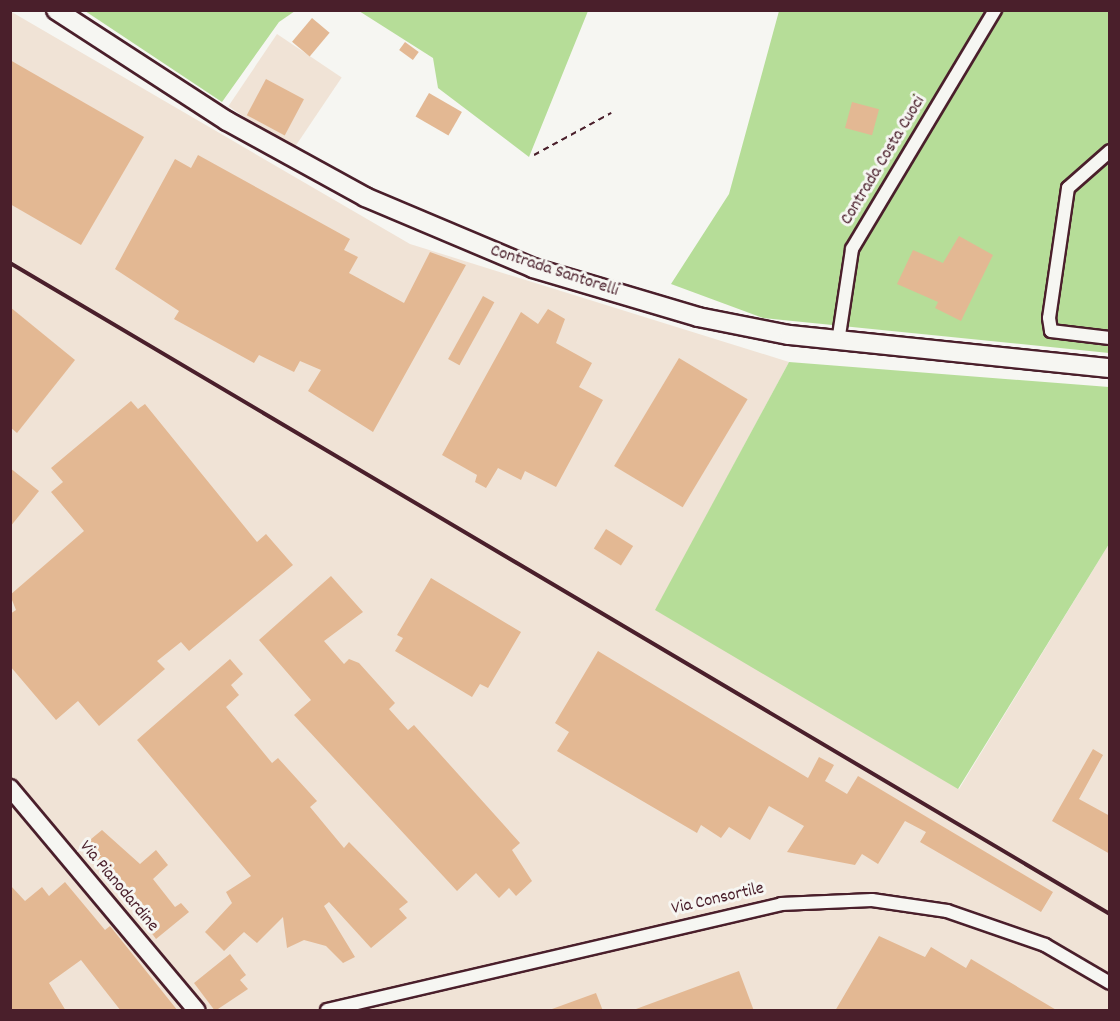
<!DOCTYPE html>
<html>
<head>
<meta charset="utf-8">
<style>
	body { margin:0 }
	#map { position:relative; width:1120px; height:1021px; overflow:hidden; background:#f6f6f2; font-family:Dekko,sans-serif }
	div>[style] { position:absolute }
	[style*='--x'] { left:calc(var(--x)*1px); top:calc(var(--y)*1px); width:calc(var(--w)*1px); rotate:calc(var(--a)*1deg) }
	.built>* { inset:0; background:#f0e3d6; transform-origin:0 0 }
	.green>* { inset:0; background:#b6dd98 }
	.building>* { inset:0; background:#e3b893; transform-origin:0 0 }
	.path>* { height:2px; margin-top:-1px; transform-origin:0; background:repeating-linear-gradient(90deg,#4a1f2b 0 6px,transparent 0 10.5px) }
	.roads { filter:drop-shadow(2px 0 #4a1f2b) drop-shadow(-2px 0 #4a1f2b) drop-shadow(0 2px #4a1f2b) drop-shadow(0 -2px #4a1f2b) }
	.minor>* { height:12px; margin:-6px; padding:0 6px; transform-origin:6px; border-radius:6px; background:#f6f6f2 }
	.tertiary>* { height:16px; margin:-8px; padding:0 8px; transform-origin:8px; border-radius:8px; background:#f6f6f2 }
	.secondary>* { height:18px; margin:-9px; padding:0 9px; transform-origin:9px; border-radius:9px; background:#f6f6f2 }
	.rail>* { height:4px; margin:-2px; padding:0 2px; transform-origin:2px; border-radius:2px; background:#4a1f2b }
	span { translate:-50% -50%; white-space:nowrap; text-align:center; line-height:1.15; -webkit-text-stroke:6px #f6f6f2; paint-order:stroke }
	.street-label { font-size:18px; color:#4a1f2b }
	.frame { position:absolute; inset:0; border:12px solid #4a1f2b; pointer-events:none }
</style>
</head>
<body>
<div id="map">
	<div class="built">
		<i style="clip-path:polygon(10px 11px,410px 244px,789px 362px,656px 610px,959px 789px,1109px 544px,1109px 1010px,11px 1010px)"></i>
		<i style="left:277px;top:34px;width:78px;height:87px;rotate:34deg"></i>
	</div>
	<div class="green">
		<i style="clip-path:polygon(85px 11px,295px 11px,279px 22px,222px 102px)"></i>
		<i style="clip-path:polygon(359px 11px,588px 11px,529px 157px,438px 88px,433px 58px)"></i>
		<i style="clip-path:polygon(779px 11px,1109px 11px,1109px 353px,763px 318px,671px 284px,729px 194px)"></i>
		<i style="clip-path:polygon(789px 362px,1109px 387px,1109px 544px,958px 789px,655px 610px)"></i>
	</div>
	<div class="building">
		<i style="left:312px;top:18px;width:23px;height:31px;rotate:40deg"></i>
		<i style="left:405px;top:42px;width:17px;height:10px;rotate:36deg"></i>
		<i style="clip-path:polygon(10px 60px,144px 137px,81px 245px,10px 204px)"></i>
		<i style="left:266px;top:79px;width:43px;height:41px;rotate:28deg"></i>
		<i style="left:429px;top:93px;width:38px;height:27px;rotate:30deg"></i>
		<i style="left:852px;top:102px;width:28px;height:27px;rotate:15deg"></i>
		<i style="clip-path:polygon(198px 155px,350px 239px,344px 250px,358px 257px,349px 273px,404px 303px,430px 252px,466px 265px,373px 432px,308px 391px,321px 370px,300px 361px,294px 372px,259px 355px,254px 363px,174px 319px,179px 311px,115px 269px,175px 159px,191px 168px)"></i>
		<i style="clip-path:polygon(959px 236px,993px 255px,961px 321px,935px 308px,938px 302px,897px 284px,913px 250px,943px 263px)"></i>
		<i style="left:483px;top:296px;width:13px;height:72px;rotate:29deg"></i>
		<i style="clip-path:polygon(10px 307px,75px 360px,17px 433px,10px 427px)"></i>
		<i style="clip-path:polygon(548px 309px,565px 319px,556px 343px,592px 363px,579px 387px,603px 400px,556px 487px,525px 471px,521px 480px,498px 468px,486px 488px,475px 482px,477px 475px,442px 455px,521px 312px,538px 324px)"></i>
		<i style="left:679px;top:358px;width:80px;height:126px;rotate:31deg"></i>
		<i style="clip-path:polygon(131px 401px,138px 409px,145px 404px,257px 542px,266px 534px,293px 565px,189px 651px,181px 642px,157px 661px,165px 669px,99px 726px,78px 701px,56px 720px,10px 666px,10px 614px,16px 610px,10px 595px,84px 531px,51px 492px,63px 482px,51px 468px)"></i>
		<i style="clip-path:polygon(10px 468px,39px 491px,10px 527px)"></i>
		<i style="left:606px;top:529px;width:32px;height:23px;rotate:32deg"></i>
		<i style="clip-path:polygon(331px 576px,363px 612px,324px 641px,344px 664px,349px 659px,359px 663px,395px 703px,389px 709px,408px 730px,414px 725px,520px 843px,512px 850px,532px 881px,516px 896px,509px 888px,499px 898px,476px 873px,457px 891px,294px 715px,311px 700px,259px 640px)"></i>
		<i style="clip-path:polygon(431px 578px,521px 632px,488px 688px,480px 684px,472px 697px,395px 651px,403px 638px,397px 635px)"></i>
		<i style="clip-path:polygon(598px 651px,808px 778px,819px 757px,834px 765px,825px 781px,847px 794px,858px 776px,1053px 892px,1041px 912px,920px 842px,926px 832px,905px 821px,878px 864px,862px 854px,855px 865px,787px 852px,804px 826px,769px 806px,750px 840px,729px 827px,721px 838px,701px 825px,697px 833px,557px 751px,569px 732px,555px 723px)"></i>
		<i style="clip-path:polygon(230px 659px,243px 674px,231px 685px,239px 695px,226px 707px,272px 763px,278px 758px,317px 801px,310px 807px,344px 848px,349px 842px,408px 902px,399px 909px,407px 918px,371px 948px,329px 902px,324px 906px,355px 957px,343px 963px,326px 946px,304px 940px,287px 948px,283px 917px,257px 943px,244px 932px,224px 951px,205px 932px,232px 903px,226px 892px,251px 876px,137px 740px)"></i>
		<i style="clip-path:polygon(1093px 749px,1103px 755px,1079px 799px,1110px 816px,1110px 854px,1052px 821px)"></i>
		<i style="clip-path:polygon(102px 830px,140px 864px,156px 850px,168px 865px,153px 879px,175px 907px,181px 903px,189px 912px,156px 939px,85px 844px)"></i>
		<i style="clip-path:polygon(65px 882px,105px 930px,110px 926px,178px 1011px,121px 1011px,81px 960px,49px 983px,66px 1011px,10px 1011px,10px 885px,25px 901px,42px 887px,49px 896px)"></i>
		<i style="clip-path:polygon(879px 936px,925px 957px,931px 947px,966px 968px,971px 959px,1058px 1011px,835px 1011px)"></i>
		<i style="clip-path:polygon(230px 954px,246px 975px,240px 980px,248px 989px,215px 1011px,194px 983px)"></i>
		<i style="clip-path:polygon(739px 971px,754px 1011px,636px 1011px,636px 1009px)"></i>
		<i style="clip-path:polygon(596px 993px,603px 1011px,552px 1011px,552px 1009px)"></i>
	</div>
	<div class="path">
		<i style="--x:534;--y:155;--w:88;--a:-28.6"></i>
	</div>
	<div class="roads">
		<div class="minor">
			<i style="--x:1110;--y:151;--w:56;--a:138.6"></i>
			<i style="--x:1068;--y:188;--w:131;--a:98.3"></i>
			<i style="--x:1049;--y:318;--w:13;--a:81"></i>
			<i style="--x:1051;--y:331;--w:59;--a:6.8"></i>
			<i style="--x:838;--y:342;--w:94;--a:-81.4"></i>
			<i style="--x:852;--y:249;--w:279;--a:-59.1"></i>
			<i style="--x:327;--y:1010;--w:466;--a:-13.1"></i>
			<i style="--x:781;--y:904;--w:91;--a:-2.5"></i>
			<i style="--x:872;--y:900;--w:76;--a:8.3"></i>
			<i style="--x:947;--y:911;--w:104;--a:19.1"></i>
			<i style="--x:1045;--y:945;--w:75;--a:30.3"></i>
		</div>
		<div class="tertiary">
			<i style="--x:10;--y:788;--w:290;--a:50"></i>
		</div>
		<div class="secondary">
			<i style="--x:56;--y:10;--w:204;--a:33"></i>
			<i style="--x:227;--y:121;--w:158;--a:28.8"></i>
			<i style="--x:365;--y:197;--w:182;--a:22.9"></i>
			<i style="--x:533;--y:268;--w:172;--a:16.5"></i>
			<i style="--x:698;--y:317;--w:93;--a:11.2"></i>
			<i style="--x:789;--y:335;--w:323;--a:5.9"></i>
		</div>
	</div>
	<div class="rail">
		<i style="--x:10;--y:263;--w:1278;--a:30.62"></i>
	</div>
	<div class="street-label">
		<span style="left:884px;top:161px;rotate:-59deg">Contrada Costa Cuoci</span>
		<span style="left:554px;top:272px;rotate:18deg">Contrada Santorelli</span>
		<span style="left:118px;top:887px;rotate:50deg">Via Pianodardine</span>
		<span style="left:718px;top:900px;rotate:-13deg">Via Consortile</span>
	</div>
	<div class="frame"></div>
</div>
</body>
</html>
